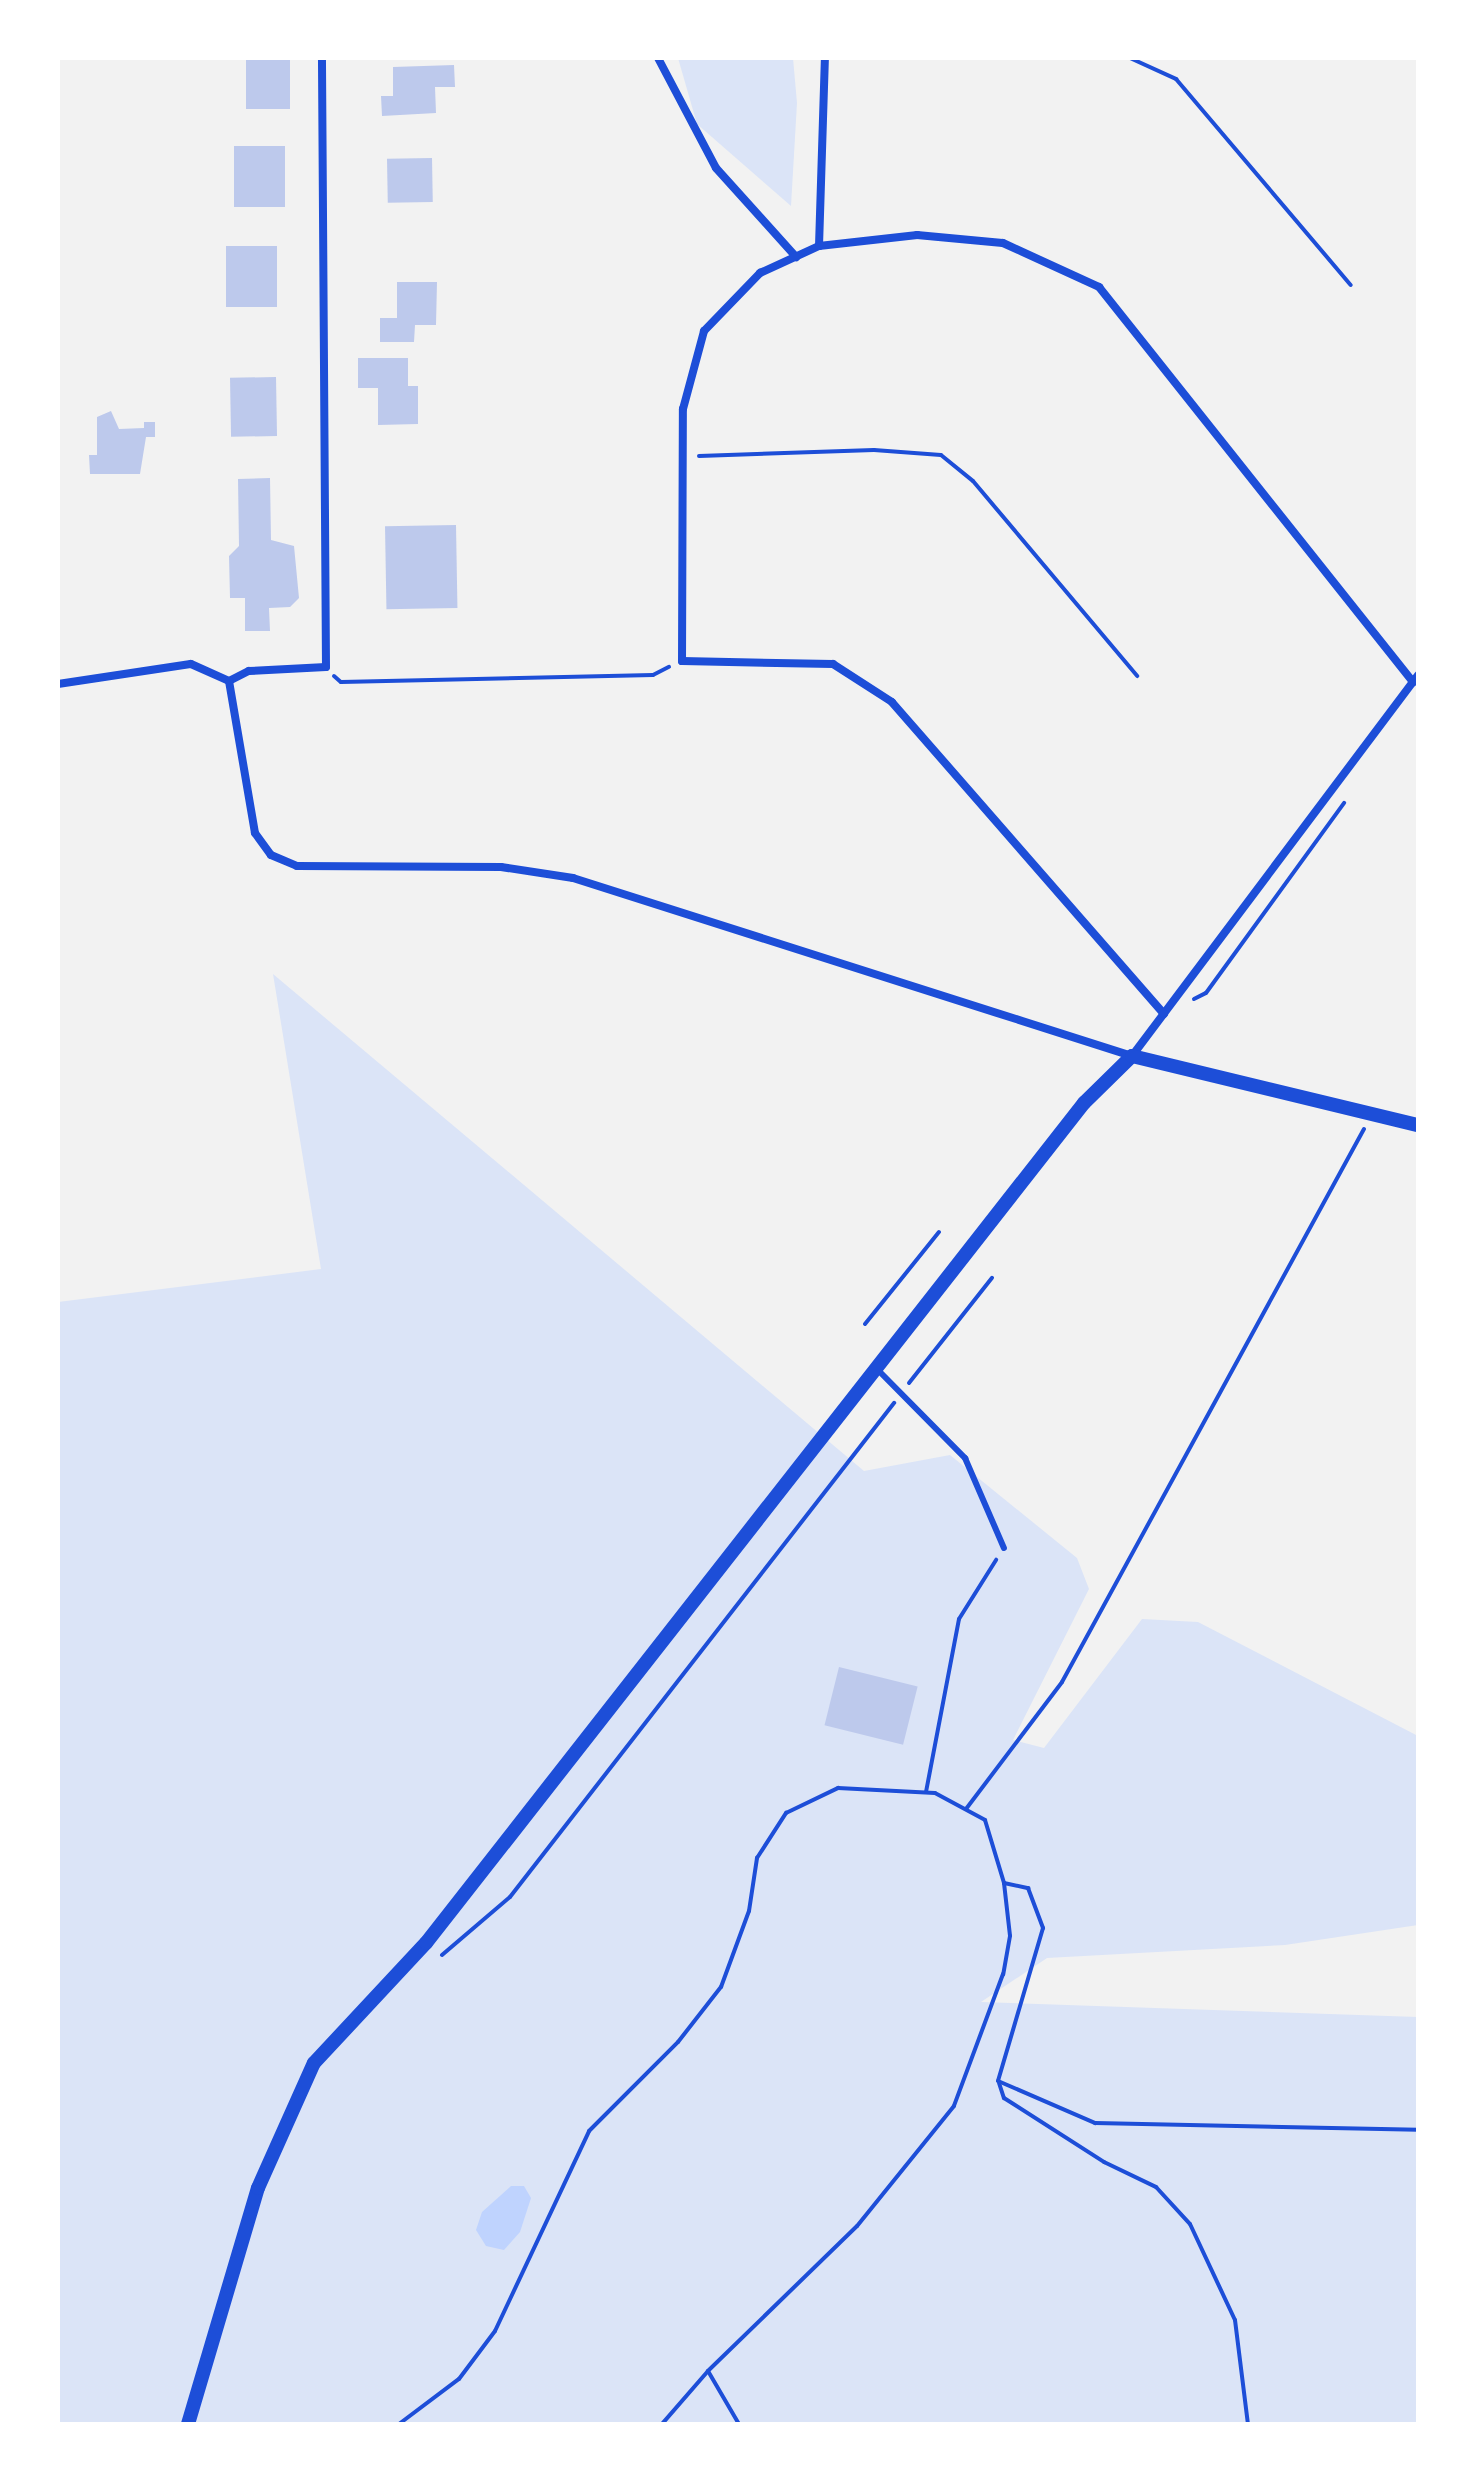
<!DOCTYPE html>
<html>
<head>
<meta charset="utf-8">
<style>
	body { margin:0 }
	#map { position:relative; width:1476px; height:2482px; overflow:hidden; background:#f2f2f2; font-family:Manrope,sans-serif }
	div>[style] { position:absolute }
	.green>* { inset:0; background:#dbe4f7 }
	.water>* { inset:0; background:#bfd3fe }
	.building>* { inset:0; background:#bdc9ec; transform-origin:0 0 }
	.path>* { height:4px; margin:-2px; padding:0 2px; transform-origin:2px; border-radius:2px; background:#1d4ed8 }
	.service>* { height:6px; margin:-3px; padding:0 3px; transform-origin:3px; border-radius:3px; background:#1d4ed8 }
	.minor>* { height:8px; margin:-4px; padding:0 4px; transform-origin:4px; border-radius:4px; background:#1d4ed8 }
	.tertiary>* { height:14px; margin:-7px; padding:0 7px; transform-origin:7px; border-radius:7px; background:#1d4ed8 }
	span { translate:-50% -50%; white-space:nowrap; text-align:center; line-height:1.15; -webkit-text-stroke:8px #fff; paint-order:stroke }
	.frame { position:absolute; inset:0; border:60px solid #fff; pointer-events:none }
</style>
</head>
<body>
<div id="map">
	<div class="green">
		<i style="clip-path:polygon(678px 58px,793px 58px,797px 103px,791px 206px,697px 124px)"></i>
		<i style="clip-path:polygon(273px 974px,864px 1471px,950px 1455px,1077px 1558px,1089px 1589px,1013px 1740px,1044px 1748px,1142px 1619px,1198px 1622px,1418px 1736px,1418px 1925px,1285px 1945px,1047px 1958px,981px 2002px,1418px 2017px,1418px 2424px,58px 2424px,58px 1302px,321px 1269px)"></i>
	</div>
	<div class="water">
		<i style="clip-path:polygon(511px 2186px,524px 2186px,531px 2198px,520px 2232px,504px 2250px,486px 2246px,476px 2230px,482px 2212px)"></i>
	</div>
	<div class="building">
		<i style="left:246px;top:58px;width:44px;height:51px"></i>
		<i style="clip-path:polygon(454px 65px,455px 87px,435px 87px,436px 113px,382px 116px,381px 96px,393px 96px,393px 67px)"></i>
		<i style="left:234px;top:146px;width:51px;height:61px"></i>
		<i style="left:432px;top:158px;width:44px;height:45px;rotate:89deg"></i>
		<i style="left:226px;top:246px;width:51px;height:61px"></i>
		<i style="clip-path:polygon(397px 282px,437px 282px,436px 325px,415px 325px,414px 342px,380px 342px,380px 318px,397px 318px)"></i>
		<i style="clip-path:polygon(358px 358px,408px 358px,408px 386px,418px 386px,418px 424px,378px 425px,378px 388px,358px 388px)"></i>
		<i style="left:276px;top:377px;width:59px;height:46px;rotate:89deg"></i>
		<i style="clip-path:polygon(111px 411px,119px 429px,144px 428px,144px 422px,155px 422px,155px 437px,146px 437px,140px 474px,90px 474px,89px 455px,97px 455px,97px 417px)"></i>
		<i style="clip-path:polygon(270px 478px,271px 540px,294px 546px,299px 598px,290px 607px,269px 608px,270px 631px,245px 631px,245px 598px,230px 598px,229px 556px,239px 546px,238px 479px)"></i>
		<i style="left:456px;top:525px;width:83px;height:71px;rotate:89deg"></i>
		<i style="left:839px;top:1667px;width:81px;height:60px;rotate:14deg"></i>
	</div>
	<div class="path">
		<i style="left:1130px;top:58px;width:51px;rotate:24.5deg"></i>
		<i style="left:1176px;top:79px;width:270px;rotate:49.7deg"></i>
		<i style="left:699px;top:456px;width:175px;rotate:-2deg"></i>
		<i style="left:874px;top:450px;width:67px;rotate:4.3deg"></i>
		<i style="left:941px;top:455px;width:41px;rotate:39.1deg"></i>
		<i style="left:973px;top:481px;width:255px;rotate:49.9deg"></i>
		<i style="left:334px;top:676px;width:9px;rotate:41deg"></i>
		<i style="left:341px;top:682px;width:312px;rotate:-1.3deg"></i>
		<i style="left:653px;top:675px;width:18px;rotate:-27deg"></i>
		<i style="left:1194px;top:999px;width:13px;rotate:-27deg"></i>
		<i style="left:1206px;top:993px;width:235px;rotate:-54deg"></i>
		<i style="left:865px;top:1324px;width:118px;rotate:-51.2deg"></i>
		<i style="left:909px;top:1383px;width:134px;rotate:-51.7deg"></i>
		<i style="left:926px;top:1792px;width:176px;rotate:-79.2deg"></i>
		<i style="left:959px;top:1619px;width:70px;rotate:-57.9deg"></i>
		<i style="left:966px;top:1809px;width:159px;rotate:-52.9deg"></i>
		<i style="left:1062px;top:1682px;width:630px;rotate:-61.36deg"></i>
		<i style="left:1004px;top:1883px;width:25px;rotate:12deg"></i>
		<i style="left:1028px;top:1888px;width:43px;rotate:69.4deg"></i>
		<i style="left:1043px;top:1928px;width:159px;rotate:106.4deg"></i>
		<i style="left:998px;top:2081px;width:106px;rotate:23.4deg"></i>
		<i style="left:1095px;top:2123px;width:323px;rotate:1.2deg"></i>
		<i style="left:442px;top:1955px;width:89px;rotate:-40.5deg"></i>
		<i style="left:510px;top:1897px;width:626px;rotate:-52.14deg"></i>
		<i style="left:999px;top:2083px;width:16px;rotate:72deg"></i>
		<i style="left:1004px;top:2098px;width:119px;rotate:32.6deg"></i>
		<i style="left:1104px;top:2162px;width:58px;rotate:25.7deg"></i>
		<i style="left:1156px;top:2187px;width:50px;rotate:47.4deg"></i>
		<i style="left:1190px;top:2224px;width:106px;rotate:64.9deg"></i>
		<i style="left:1235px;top:2320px;width:105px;rotate:82.9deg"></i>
		<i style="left:708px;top:2371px;width:61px;rotate:59.7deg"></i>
		<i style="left:399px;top:2424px;width:75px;rotate:-36.9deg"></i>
		<i style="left:459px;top:2379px;width:60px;rotate:-53.1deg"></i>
		<i style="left:495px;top:2331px;width:221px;rotate:-64.8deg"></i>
		<i style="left:589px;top:2131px;width:126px;rotate:-45deg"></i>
		<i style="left:678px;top:2042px;width:70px;rotate:-52deg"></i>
		<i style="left:721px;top:1987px;width:81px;rotate:-69.8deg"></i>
		<i style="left:749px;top:1911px;width:54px;rotate:-81.4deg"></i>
		<i style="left:757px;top:1858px;width:54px;rotate:-57.2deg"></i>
		<i style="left:786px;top:1813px;width:58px;rotate:-25.7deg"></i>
		<i style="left:838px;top:1788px;width:97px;rotate:3deg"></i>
		<i style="left:935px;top:1793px;width:57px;rotate:28.4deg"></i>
		<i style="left:985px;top:1820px;width:66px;rotate:73.2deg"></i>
		<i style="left:1004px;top:1883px;width:53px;rotate:83.5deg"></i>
		<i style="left:1010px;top:1936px;width:39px;rotate:100deg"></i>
		<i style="left:1003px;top:1974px;width:141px;rotate:110.4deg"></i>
		<i style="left:954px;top:2106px;width:154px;rotate:128.9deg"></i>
		<i style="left:857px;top:2226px;width:208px;rotate:135.8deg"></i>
		<i style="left:708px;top:2371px;width:70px;rotate:131deg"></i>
	</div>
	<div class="service">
		<i style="left:876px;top:1368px;width:127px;rotate:45.3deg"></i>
		<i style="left:965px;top:1458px;width:98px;rotate:66.6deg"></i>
	</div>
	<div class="minor">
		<i style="left:658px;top:58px;width:124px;rotate:62.2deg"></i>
		<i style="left:716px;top:168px;width:120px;rotate:48deg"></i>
		<i style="left:819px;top:246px;width:188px;rotate:-88.2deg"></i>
		<i style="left:229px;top:681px;width:22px;rotate:-27deg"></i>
		<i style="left:249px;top:671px;width:77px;rotate:-3deg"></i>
		<i style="left:326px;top:667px;width:609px;rotate:-90.38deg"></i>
		<i style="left:58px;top:684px;width:134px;rotate:-8.6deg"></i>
		<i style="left:191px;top:664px;width:42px;rotate:24.1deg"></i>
		<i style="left:229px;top:681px;width:154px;rotate:80.3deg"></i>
		<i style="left:255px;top:833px;width:27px;rotate:54deg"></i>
		<i style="left:271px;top:855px;width:28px;rotate:23deg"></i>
		<i style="left:297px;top:866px;width:204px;rotate:0.3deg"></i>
		<i style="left:501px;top:867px;width:73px;rotate:8.7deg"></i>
		<i style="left:573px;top:878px;width:587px;rotate:17.66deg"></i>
		<i style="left:1132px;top:1056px;width:476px;rotate:-53.1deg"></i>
		<i style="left:1164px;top:1014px;width:414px;rotate:-131.1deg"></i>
		<i style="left:892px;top:702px;width:70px;rotate:-147.2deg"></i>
		<i style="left:833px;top:664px;width:151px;rotate:-178.9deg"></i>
		<i style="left:682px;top:661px;width:252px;rotate:-89.8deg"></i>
		<i style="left:683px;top:409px;width:81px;rotate:-74.9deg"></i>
		<i style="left:704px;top:331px;width:81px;rotate:-46deg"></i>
		<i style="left:760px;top:273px;width:65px;rotate:-24.6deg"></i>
		<i style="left:819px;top:246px;width:99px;rotate:-6.4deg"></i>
		<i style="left:917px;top:235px;width:86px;rotate:5.3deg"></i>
		<i style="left:1003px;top:243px;width:106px;rotate:24.6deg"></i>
		<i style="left:1099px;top:287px;width:505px;rotate:51.52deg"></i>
	</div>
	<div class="tertiary">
		<i style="left:188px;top:2424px;width:246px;rotate:-73.5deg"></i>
		<i style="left:258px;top:2188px;width:137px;rotate:-65.9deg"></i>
		<i style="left:314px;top:2063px;width:164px;rotate:-47deg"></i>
		<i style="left:426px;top:1943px;width:1067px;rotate:-51.93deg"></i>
		<i style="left:1084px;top:1103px;width:67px;rotate:-44.4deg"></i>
		<i style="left:1132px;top:1056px;width:294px;rotate:13.6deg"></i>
	</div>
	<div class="frame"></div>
</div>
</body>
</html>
